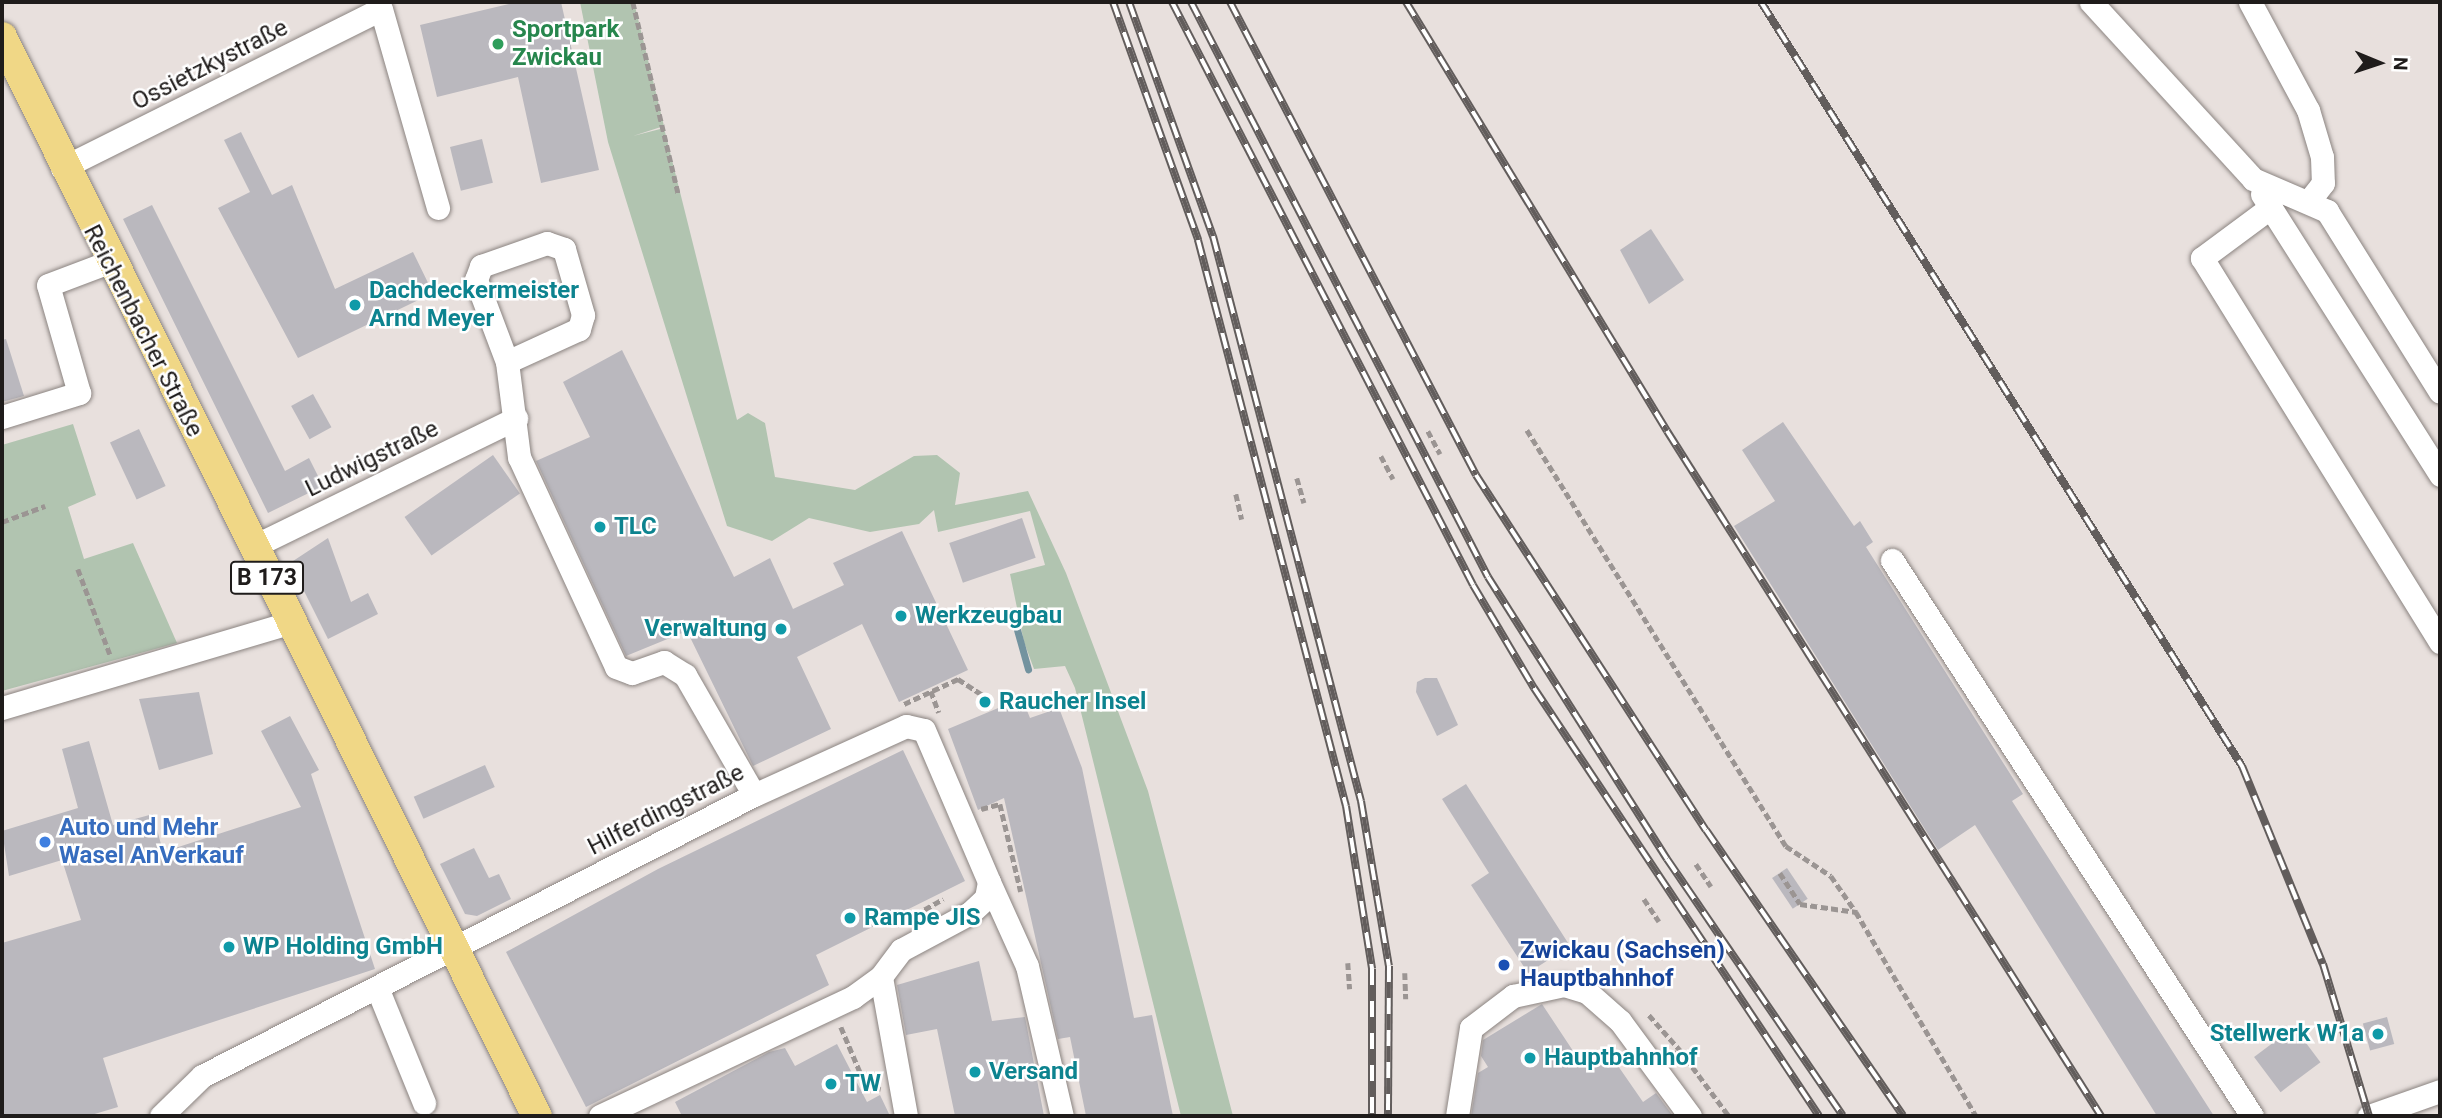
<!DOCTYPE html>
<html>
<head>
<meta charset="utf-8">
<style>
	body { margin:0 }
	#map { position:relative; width:2442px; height:1118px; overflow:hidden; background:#e8e0dd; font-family:Roboto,sans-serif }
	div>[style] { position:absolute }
	.green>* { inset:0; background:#b1c4b0 }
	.stream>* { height:7px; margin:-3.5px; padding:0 3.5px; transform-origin:3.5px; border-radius:3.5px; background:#73939f }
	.building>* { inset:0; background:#bab8be; transform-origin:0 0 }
	.path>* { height:4.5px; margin-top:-2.25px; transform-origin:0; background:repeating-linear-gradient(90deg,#9b9593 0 7px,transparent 0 10.5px) }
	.roads { filter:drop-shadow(0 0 2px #8b8481) drop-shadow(0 0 2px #8b8481) }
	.minor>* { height:23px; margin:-11.5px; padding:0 11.5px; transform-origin:11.5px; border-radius:11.5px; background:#fff }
	.major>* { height:30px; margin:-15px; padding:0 15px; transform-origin:15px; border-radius:15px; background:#f0d786 }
	.rail>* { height:8px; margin-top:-4px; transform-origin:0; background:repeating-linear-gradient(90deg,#fff 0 16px,#625d5c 0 32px); box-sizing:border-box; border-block:2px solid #625d5c }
	.dots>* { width:19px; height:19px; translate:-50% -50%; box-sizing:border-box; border:4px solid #fff; border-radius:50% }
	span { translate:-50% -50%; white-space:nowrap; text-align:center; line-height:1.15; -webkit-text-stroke:5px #fff; paint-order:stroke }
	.shield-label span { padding:2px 5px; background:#fff; border:2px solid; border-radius:5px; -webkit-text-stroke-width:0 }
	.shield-label { font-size:23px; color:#1f1c1b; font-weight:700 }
	.leisure-label { font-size:24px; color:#27864d; font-weight:700 }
	.left { translate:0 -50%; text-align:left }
	.street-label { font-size:24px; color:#1f1c1b }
	.culture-label { font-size:24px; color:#0d838f; font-weight:700 }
	.right { translate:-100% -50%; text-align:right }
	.shop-label { font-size:24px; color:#366cbe; font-weight:700 }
	.transit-label { font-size:24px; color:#164399; font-weight:700 }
	.frame { position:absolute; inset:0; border:4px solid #1f1c1b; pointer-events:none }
	.north { position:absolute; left:2344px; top:28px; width:70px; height:70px; -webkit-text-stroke:5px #fff; paint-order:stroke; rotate:92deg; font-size:19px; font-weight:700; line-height:28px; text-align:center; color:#1f1c1b }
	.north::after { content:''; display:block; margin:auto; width:24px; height:32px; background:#1f1c1b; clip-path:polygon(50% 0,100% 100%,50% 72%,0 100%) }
</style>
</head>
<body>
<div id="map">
	<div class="green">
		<i style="clip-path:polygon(580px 2px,634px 2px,664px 126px,633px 136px,664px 128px,737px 420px,748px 413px,765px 423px,775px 477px,855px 490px,914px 456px,937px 455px,960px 473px,955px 505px,1028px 491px,1066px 573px,1148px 791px,1233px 1116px,1181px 1116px,1075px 688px,1065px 666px,1034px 669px,1024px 642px,1010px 574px,1045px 565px,1030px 511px,938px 532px,934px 510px,919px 524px,870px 532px,809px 518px,772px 541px,727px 526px,608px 142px)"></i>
		<i style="clip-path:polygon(73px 424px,96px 495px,68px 507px,84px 559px,133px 543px,177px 643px,2px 691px,2px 445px)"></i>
	</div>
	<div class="stream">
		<i style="left:1016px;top:626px;width:45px;rotate:74.4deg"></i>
	</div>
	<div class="building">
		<i style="clip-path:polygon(517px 2px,561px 2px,599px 170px,541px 183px,518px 77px,437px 97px,420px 25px)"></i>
		<i style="clip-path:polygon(241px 132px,272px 195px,292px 185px,335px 289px,413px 252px,433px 293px,298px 358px,218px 208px,250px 192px,224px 140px)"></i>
		<i style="left:482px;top:139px;width:45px;height:33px;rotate:76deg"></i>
		<i style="clip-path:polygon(152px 205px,285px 471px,309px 458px,323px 486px,268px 513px,123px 219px)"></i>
		<i style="clip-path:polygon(1651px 229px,1684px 280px,1649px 304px,1620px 250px)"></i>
		<i style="clip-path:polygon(6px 339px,24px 396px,2px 402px,2px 340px)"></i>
		<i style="clip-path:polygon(622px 350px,734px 577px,770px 558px,793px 609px,844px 585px,833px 563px,902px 531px,968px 670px,899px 702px,862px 624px,797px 657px,831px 729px,753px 766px,687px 631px,626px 656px,536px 461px,590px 437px,563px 382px)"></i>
		<i style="left:313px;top:394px;width:38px;height:25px;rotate:61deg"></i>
		<i style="clip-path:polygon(1783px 422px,1854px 526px,1860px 521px,1873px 542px,1866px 547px,2023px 794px,2012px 801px,2214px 1116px,2157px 1116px,1975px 825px,1938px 850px,1734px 526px,1775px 501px,1742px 450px)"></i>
		<i style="left:139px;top:429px;width:63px;height:32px;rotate:65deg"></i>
		<i style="left:493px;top:455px;width:47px;height:108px;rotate:55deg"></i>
		<i style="left:1022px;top:518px;width:42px;height:77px;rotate:71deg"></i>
		<i style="clip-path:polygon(328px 538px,351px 602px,368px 593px,378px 614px,328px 639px,290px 563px)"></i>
		<i style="clip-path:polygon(1425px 678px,1437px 678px,1458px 725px,1437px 736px,1416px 692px,1417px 682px)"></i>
		<i style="clip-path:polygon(199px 692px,213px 754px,159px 770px,139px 699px)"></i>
		<i style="clip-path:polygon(1022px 698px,1030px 718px,1059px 708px,1082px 768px,1134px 1018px,1152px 1015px,1173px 1116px,1086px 1116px,1070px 1037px,1058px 1039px,1004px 798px,978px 810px,948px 729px)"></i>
		<i style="clip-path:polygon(290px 716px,319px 770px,311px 774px,375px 969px,103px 1058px,118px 1107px,88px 1116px,2px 1116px,2px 943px,81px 920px,62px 860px,9px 876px,2px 831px,78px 808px,62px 749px,89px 741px,113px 825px,153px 814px,163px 852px,301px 807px,261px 731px)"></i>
		<i style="clip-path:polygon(903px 750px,965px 881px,816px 955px,829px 985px,586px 1107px,506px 952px,658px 869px)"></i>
		<i style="left:485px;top:765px;width:24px;height:78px;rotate:66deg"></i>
		<i style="clip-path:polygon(1466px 784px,1570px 946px,1528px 973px,1471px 885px,1489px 873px,1442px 799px)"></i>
		<i style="clip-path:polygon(474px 848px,489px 878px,499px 874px,511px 899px,477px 916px,465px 914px,440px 864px)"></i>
		<i style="left:1787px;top:868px;width:37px;height:18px;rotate:56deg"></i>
		<i style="clip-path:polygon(979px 961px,992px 1021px,1025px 1017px,1044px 1116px,955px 1116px,937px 1029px,906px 1035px,897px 985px)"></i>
		<i style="clip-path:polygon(1542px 1004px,1583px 1066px,1607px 1050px,1643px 1102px,1656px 1093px,1673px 1116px,1471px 1116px,1478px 1073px,1488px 1067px,1481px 1056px,1483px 1040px)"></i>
		<i style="left:2387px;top:1017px;width:28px;height:25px;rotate:75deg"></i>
		<i style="left:2294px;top:1027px;width:44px;height:50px;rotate:53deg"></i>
		<i style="clip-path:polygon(837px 1044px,867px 1102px,880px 1095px,890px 1116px,682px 1116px,675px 1102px,769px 1052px,785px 1048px,795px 1066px)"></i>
	</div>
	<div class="path">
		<i style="left:633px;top:2px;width:199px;rotate:76.7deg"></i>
		<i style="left:1527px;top:430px;width:490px;rotate:58.1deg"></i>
		<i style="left:1786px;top:846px;width:54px;rotate:33.7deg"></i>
		<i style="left:1831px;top:876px;width:44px;rotate:55.2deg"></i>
		<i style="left:1428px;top:431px;width:26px;rotate:62deg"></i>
		<i style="left:1381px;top:456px;width:26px;rotate:62deg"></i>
		<i style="left:1297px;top:478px;width:26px;rotate:74deg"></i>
		<i style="left:1236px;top:494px;width:26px;rotate:77deg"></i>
		<i style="left:2px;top:522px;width:46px;rotate:-20.4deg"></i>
		<i style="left:78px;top:569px;width:91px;rotate:69.4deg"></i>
		<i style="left:931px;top:691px;width:23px;rotate:70deg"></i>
		<i style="left:904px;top:704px;width:60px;rotate:-24.8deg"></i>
		<i style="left:958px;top:679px;width:31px;rotate:33deg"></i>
		<i style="left:981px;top:809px;width:20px;rotate:-15deg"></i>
		<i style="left:1000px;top:804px;width:90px;rotate:76.6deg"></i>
		<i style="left:1696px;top:864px;width:27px;rotate:56deg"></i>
		<i style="left:1780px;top:873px;width:37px;rotate:57deg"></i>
		<i style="left:1800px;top:904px;width:57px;rotate:8.1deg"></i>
		<i style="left:1856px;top:912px;width:237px;rotate:59.5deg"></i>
		<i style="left:1644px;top:899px;width:27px;rotate:56deg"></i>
		<i style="left:897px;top:925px;width:53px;rotate:-29.5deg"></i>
		<i style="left:1348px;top:963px;width:26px;rotate:86deg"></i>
		<i style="left:1405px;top:973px;width:26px;rotate:88deg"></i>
		<i style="left:1649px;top:1015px;width:47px;rotate:48.5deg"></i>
		<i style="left:841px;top:1027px;width:64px;rotate:67deg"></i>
		<i style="left:866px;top:1086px;width:15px;rotate:11deg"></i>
		<i style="left:1671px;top:1056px;width:11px;rotate:-34deg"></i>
		<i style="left:1680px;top:1050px;width:82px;rotate:53.4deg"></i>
	</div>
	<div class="roads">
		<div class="minor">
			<i style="left:2091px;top:2px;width:240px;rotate:47.5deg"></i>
			<i style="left:2253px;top:179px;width:81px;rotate:23.4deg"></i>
			<i style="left:2327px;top:211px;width:213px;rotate:58deg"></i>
			<i style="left:2250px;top:2px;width:123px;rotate:61.8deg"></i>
			<i style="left:2308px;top:110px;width:49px;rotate:73.4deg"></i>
			<i style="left:2322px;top:157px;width:26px;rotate:88deg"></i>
			<i style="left:2323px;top:183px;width:24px;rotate:128deg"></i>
			<i style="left:62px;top:168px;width:356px;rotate:-26.5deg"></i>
			<i style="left:381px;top:9px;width:207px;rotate:74deg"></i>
			<i style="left:2262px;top:194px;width:333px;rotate:57.6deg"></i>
			<i style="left:2271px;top:207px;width:86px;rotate:143.5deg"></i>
			<i style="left:2202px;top:258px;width:452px;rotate:58.2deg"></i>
			<i style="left:507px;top:362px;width:88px;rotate:-110.7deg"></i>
			<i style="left:476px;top:280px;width:15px;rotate:-70deg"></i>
			<i style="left:481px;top:266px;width:70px;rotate:-19.2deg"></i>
			<i style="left:547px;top:243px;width:18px;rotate:19deg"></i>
			<i style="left:564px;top:249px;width:69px;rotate:73.9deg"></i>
			<i style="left:583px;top:315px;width:15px;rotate:106deg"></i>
			<i style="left:579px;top:329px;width:79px;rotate:155.4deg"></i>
			<i style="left:507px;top:362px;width:96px;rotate:82.8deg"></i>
			<i style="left:519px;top:457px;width:231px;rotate:65.2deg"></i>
			<i style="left:616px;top:667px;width:17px;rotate:21deg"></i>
			<i style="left:632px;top:673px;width:34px;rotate:-19deg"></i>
			<i style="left:664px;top:662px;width:25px;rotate:32deg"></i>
			<i style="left:685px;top:675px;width:138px;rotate:60.1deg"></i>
			<i style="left:2px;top:417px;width:81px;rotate:-17.3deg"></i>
			<i style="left:79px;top:393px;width:112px;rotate:-106deg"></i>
			<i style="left:48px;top:285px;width:65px;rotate:-20.7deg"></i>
			<i style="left:252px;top:547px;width:294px;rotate:-26deg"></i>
			<i style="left:1892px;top:560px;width:662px;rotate:57.08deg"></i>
			<i style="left:2px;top:708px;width:299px;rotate:-16.5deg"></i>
			<i style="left:989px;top:882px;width:92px;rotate:65.7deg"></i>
			<i style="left:1027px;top:966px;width:154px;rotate:76.9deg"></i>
			<i style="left:378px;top:990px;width:122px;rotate:67.8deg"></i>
			<i style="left:161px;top:1116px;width:57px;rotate:-44.3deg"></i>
			<i style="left:202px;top:1076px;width:619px;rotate:-26.98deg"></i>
			<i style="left:754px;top:795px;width:167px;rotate:-24.4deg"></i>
			<i style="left:906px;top:726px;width:18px;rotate:13deg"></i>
			<i style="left:924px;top:730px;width:165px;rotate:66.8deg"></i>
			<i style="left:989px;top:882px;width:16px;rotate:101deg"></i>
			<i style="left:986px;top:898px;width:22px;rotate:137deg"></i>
			<i style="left:970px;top:913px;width:78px;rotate:151.8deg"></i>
			<i style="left:901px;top:950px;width:34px;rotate:127deg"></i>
			<i style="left:881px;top:977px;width:141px;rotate:79.8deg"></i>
			<i style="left:600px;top:1116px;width:280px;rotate:-25.2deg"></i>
			<i style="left:853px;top:997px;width:34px;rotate:-36deg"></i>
			<i style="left:1457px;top:1116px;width:89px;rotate:-81deg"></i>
			<i style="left:1471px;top:1028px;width:53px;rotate:-37.3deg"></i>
			<i style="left:1513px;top:996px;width:52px;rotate:-12.2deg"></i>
			<i style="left:1564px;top:985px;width:24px;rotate:17deg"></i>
			<i style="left:1587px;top:992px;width:44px;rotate:41.3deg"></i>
			<i style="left:1620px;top:1021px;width:118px;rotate:53.6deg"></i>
			<i style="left:2369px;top:1116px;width:75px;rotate:-19.4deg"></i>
		</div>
		<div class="major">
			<i style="left:2px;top:37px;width:1204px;rotate:63.63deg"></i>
		</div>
	</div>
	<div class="rail">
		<i style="left:1113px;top:2px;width:253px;rotate:70.3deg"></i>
		<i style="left:1198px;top:240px;width:585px;rotate:75.35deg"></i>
		<i style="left:1346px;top:806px;width:165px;rotate:80.9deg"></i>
		<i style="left:1372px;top:969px;width:147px;rotate:90deg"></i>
		<i style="left:1129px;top:2px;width:249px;rotate:70.3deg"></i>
		<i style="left:1213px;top:236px;width:584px;rotate:75.32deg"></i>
		<i style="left:1361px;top:801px;width:167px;rotate:80.4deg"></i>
		<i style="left:1389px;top:966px;width:150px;rotate:90.4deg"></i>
		<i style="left:1172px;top:2px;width:656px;rotate:62.69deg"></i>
		<i style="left:1473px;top:585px;width:120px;rotate:59.4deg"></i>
		<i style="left:1534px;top:688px;width:514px;rotate:56.34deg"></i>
		<i style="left:1191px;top:2px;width:647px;rotate:62.68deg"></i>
		<i style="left:1488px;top:577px;width:334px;rotate:57.6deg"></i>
		<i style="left:1667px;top:859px;width:311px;rotate:55.6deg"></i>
		<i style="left:1230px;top:2px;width:533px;rotate:62.52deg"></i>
		<i style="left:1476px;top:475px;width:423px;rotate:57.1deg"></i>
		<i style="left:1706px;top:830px;width:347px;rotate:55.4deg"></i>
		<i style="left:1406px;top:2px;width:502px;rotate:58.68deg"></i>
		<i style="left:1667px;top:431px;width:811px;rotate:57.64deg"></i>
		<i style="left:1761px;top:2px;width:903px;rotate:57.81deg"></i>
		<i style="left:2242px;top:766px;width:214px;rotate:67.8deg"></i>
		<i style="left:2323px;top:964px;width:159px;rotate:73.2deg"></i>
	</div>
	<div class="dots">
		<i style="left:498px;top:44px;background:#2e9e5b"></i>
		<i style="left:355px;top:305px;background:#0f9aa8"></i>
		<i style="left:600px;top:527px;background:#0f9aa8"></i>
		<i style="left:901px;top:616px;background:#0f9aa8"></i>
		<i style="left:781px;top:629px;background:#0f9aa8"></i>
		<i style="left:985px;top:702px;background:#0f9aa8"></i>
		<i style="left:45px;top:842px;background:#3f7fe0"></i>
		<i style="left:850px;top:918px;background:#0f9aa8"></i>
		<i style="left:229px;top:947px;background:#0f9aa8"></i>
		<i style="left:1504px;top:965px;background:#1a4fb4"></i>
		<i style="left:2378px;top:1034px;background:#0f9aa8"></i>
		<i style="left:1530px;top:1058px;background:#0f9aa8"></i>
		<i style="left:975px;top:1072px;background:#0f9aa8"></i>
		<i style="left:831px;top:1084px;background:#0f9aa8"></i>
	</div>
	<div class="shield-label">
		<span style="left:267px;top:578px">B 173</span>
	</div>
	<div class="leisure-label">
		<span class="left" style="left:512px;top:44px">Sportpark<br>Zwickau</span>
	</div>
	<div class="street-label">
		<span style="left:210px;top:65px;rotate:-27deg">Ossietzkystraße</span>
		<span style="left:143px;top:331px;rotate:63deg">Reichenbacher Straße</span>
		<span style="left:372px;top:459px;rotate:-26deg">Ludwigstraße</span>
		<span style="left:666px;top:810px;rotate:-27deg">Hilferdingstraße</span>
	</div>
	<div class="culture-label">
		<span class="left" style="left:369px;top:305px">Dachdeckermeister<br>Arnd Meyer</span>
		<span class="left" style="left:614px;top:527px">TLC</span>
		<span class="left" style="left:915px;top:616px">Werkzeugbau</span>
		<span class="right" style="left:767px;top:629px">Verwaltung</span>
		<span class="left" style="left:999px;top:702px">Raucher Insel</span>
		<span class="left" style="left:864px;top:918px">Rampe JIS</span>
		<span class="left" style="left:243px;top:947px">WP Holding GmbH</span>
		<span class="right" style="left:2364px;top:1034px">Stellwerk W1a</span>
		<span class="left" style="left:1544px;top:1058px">Hauptbahnhof</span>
		<span class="left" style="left:989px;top:1072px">Versand</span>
		<span class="left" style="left:845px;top:1084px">TW</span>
	</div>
	<div class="shop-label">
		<span class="left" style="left:59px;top:842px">Auto und Mehr<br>Wasel AnVerkauf</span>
	</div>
	<div class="transit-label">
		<span class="left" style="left:1520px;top:965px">Zwickau (Sachsen)<br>Hauptbahnhof</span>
	</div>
	<div class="frame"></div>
	<div class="north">N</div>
</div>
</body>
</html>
